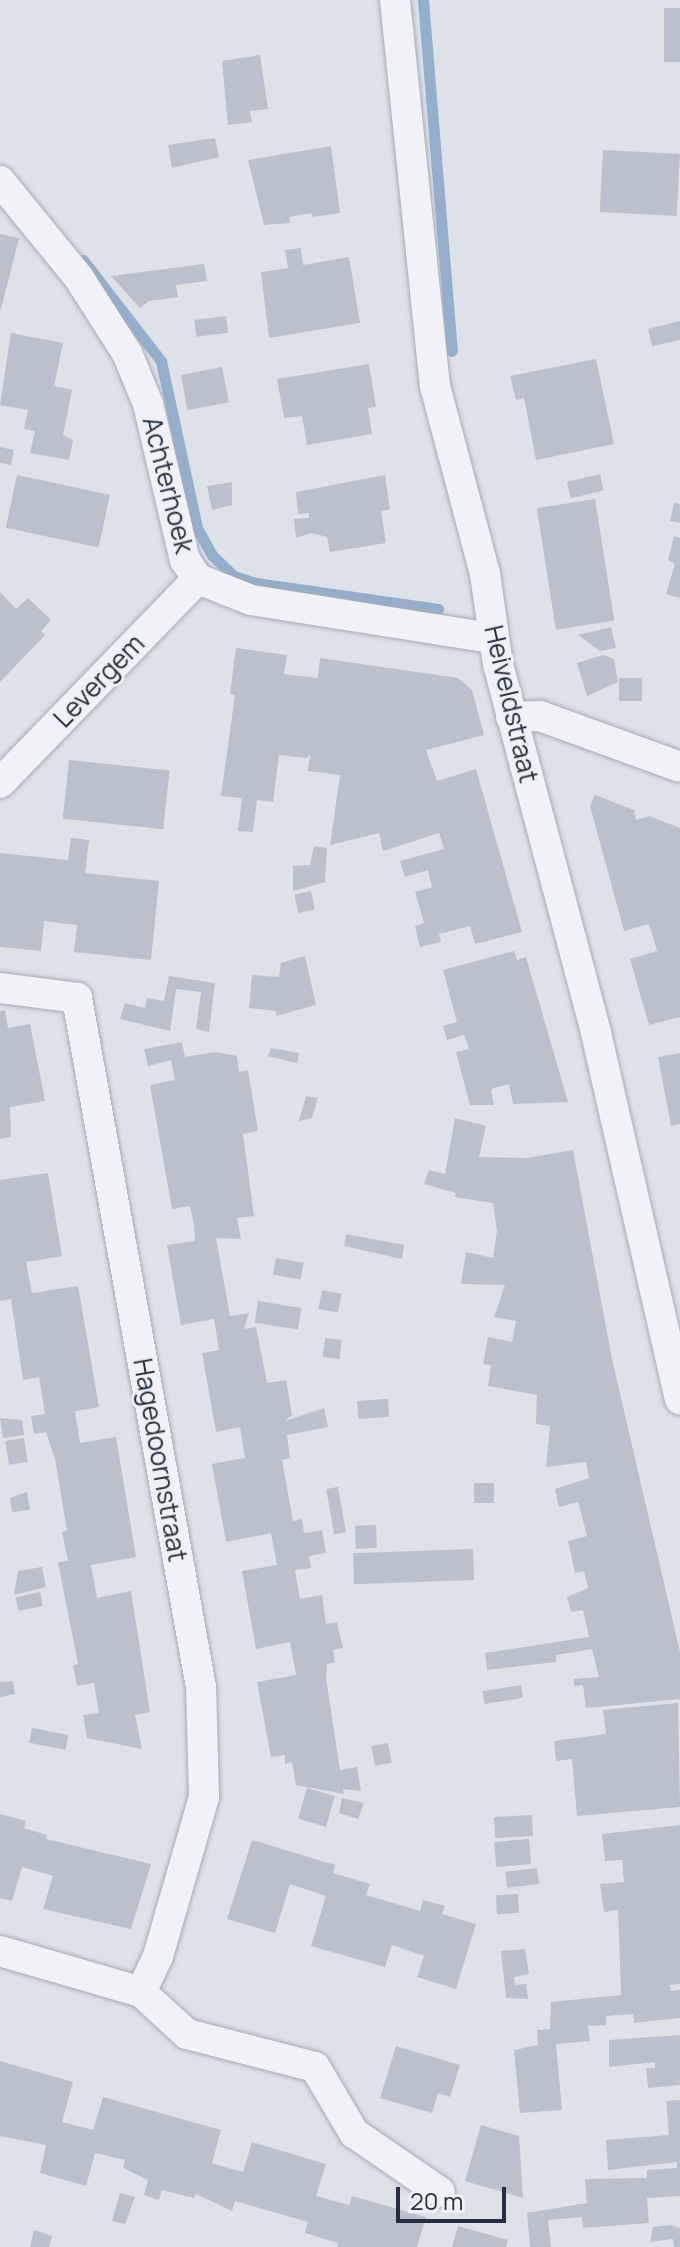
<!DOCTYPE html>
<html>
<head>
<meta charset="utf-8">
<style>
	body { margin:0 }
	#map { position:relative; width:680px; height:2247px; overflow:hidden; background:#dde2e9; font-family:Manrope,sans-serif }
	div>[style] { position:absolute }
	.stream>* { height:11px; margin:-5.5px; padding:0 5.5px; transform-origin:5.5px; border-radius:5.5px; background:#95aecc }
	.building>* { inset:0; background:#bac0cc; transform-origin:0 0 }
	.roads { filter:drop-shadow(0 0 2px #a6acb7) drop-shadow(0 0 2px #a6acb7) }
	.street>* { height:30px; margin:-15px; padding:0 15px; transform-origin:15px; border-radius:15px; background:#f1f2f7 }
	span { translate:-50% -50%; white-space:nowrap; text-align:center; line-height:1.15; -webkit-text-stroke:6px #edf1f6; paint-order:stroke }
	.street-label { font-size:26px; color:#252f41 }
	.scale { position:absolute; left:396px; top:2187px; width:110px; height:36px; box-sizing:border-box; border:4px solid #252f41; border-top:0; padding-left:10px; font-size:24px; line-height:28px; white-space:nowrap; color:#252f41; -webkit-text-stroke:6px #edf1f6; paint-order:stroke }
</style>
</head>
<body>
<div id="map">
	<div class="stream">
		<i style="left:423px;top:0;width:352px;rotate:85.3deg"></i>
		<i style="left:83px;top:260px;width:128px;rotate:52.3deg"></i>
		<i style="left:161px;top:361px;width:171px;rotate:77.8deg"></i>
		<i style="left:197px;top:528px;width:31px;rotate:61deg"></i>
		<i style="left:212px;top:555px;width:30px;rotate:44deg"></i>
		<i style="left:234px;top:576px;width:23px;rotate:18deg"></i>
		<i style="left:256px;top:583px;width:184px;rotate:8.1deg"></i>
	</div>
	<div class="building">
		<i style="left:664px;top:8px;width:16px;height:54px"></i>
		<i style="clip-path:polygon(260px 55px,268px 109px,250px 111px,252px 122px,228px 125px,222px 61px)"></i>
		<i style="clip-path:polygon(215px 138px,219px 157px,172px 168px,168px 145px)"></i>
		<i style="clip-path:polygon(331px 146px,340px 213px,313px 217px,311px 213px,289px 217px,290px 223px,264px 225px,248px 160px)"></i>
		<i style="left:603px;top:150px;width:77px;height:62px;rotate:3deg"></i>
		<i style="clip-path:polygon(0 234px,19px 238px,1px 309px,0 309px)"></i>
		<i style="clip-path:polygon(301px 248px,303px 265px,349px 257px,360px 323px,269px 338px,261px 272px,288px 268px,285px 250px)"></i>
		<i style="clip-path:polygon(204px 264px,207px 281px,176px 285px,178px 297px,149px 301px,140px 308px,111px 276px)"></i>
		<i style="left:226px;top:316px;width:17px;height:32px;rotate:83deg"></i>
		<i style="clip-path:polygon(680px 321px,680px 340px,652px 346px,648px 329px)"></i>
		<i style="clip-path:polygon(11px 333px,63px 343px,54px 386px,72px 390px,63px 435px,73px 440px,69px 460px,30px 453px,35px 431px,24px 429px,28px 410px,0 405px)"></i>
		<i style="clip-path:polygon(596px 359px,614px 444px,536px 460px,524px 398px,516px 400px,510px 376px)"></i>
		<i style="clip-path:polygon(369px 364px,376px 407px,368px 408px,372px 434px,307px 445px,302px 416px,284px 418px,277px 379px)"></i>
		<i style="left:222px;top:367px;width:36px;height:42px;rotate:79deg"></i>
		<i style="clip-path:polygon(0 447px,14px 450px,11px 465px,0 463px)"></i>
		<i style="left:600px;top:474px;width:17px;height:34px;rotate:77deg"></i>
		<i style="left:17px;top:475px;width:95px;height:54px;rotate:12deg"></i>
		<i style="clip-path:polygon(385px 475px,390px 509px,381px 511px,386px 543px,330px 552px,327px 537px,311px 533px,296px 538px,294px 519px,309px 518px,309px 513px,298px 514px,296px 492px)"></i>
		<i style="clip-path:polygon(232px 482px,232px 505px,212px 510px,207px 486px)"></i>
		<i style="left:595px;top:499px;width:123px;height:59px;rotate:81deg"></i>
		<i style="clip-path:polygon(674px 503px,680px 504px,680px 523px,670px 521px)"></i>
		<i style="clip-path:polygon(674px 536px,680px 538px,680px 598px,666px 594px,675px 564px,668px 560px)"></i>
		<i style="clip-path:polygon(0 592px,16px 609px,28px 598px,51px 620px,41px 631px,45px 635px,0 682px)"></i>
		<i style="clip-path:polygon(611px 627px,616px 648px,600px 651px,578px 635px)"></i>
		<i style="clip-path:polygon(236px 648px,287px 655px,284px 674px,318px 678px,320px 658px,458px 678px,472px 690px,484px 735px,426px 750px,437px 781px,476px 769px,522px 932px,475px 944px,470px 926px,439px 934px,441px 942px,420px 947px,415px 926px,424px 923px,415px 892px,432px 887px,428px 870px,405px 877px,400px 861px,444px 849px,439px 833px,383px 851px,379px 833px,330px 845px,340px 775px,308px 771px,310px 754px,307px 758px,279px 755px,273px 802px,257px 800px,253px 832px,238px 831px,242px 798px,221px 796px,235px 695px,230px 694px)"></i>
		<i style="clip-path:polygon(603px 655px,614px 659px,618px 682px,587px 696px,577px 663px)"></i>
		<i style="left:619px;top:678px;width:23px;height:23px"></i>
		<i style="left:69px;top:760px;width:101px;height:59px;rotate:6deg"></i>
		<i style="clip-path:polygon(595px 795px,634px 810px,636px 820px,649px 816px,680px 828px,680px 1017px,649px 1025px,630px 959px,657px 951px,649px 924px,624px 931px,590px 806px)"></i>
		<i style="clip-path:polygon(71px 838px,89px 840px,85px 873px,159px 881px,151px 960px,74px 952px,77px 925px,44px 921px,41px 951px,0 947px,0 853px,68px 860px)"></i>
		<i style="clip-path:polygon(314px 846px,327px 848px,325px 882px,293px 891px,293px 866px,310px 865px)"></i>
		<i style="left:311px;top:891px;width:19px;height:17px;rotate:78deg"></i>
		<i style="clip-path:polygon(514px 951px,517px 960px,526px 957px,568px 1102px,513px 1104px,509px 1084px,491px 1089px,494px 1105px,470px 1105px,456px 1052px,469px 1049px,464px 1035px,447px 1040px,443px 1026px,457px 1022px,443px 970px)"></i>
		<i style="clip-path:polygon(305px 956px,316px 1005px,276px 1016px,276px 1011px,249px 1008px,252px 975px,279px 977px,281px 963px)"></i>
		<i style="clip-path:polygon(169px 976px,215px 983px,209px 1032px,196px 1029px,201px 992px,176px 989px,170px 1031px,120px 1019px,125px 1003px,145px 1008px,147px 998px,164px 1001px)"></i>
		<i style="clip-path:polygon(5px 1010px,8px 1028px,30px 1024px,45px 1101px,10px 1107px,11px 1137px,0 1139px,0 1011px)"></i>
		<i style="clip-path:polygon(182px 1042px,185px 1057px,215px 1052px,237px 1056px,239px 1072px,248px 1070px,258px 1131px,243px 1134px,254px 1216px,237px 1218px,241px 1239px,216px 1238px,230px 1316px,249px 1313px,244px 1329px,256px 1327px,267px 1383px,286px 1380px,292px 1415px,285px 1421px,324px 1408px,328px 1427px,287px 1435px,290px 1458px,282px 1460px,293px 1521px,302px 1519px,304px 1533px,322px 1530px,326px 1553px,309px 1556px,311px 1568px,295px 1570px,300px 1599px,322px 1595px,326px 1624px,337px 1622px,343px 1648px,333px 1650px,335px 1662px,327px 1664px,326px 1678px,340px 1770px,357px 1767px,361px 1791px,343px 1789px,344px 1794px,296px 1785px,292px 1762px,285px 1764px,285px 1755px,271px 1757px,257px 1682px,296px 1675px,290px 1642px,256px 1649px,242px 1571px,277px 1565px,271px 1533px,226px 1542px,212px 1464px,245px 1458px,240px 1427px,216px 1432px,202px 1353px,219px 1350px,214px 1319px,181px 1325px,167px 1245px,195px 1241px,194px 1225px,190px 1206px,172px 1209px,150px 1085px,175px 1080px,171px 1060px,148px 1066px,144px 1049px)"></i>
		<i style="clip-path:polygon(271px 1048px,299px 1053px,297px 1063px,268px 1056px)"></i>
		<i style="clip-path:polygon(680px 1053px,680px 1124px,671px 1126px,658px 1057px)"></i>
		<i style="clip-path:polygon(306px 1096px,318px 1098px,312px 1118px,299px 1121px)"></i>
		<i style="clip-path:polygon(455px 1118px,486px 1126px,479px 1157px,527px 1158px,573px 1150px,612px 1359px,680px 1652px,680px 1699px,586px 1708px,583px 1685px,574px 1686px,574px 1679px,599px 1677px,592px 1649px,556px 1655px,556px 1662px,487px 1670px,485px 1653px,589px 1637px,583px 1610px,571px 1612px,567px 1597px,588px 1588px,584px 1571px,575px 1573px,568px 1541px,587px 1536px,578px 1502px,559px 1507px,555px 1489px,589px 1478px,586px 1462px,546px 1467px,550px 1426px,536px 1424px,537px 1395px,488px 1386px,491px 1365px,483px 1364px,488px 1337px,512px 1342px,516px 1321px,494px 1317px,505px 1285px,461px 1284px,466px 1252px,493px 1258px,497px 1230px,493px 1203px,455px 1197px,456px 1193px,424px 1184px,429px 1170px,445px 1174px)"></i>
		<i style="clip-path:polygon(48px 1173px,62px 1256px,26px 1262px,32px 1293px,78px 1286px,99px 1407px,75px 1411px,80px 1443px,116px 1437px,136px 1557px,91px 1565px,97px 1598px,131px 1591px,150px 1712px,135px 1715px,142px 1749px,87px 1738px,83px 1715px,99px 1713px,94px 1683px,77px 1686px,73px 1665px,78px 1664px,58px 1562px,68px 1561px,62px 1532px,67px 1530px,55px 1459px,46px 1432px,34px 1434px,31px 1416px,45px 1414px,39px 1377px,23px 1380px,11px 1299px,0 1301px,0 1180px)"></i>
		<i style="clip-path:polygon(346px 1234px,404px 1245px,402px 1259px,344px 1246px)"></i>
		<i style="left:276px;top:1258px;width:28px;height:17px;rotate:10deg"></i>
		<i style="left:322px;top:1290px;width:20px;height:19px;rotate:11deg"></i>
		<i style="left:258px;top:1301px;width:44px;height:22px;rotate:9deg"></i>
		<i style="left:325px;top:1338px;width:17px;height:19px;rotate:7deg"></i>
		<i style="left:357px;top:1401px;width:31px;height:18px;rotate:-4deg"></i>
		<i style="clip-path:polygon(0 1418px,22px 1420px,24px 1435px,3px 1438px)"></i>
		<i style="left:24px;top:1438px;width:24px;height:19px;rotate:81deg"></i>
		<i style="left:474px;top:1483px;width:20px;height:20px"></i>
		<i style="left:338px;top:1487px;width:46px;height:12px;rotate:80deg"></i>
		<i style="clip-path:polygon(27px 1492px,30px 1510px,12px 1512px,10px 1498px)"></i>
		<i style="left:376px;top:1525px;width:23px;height:21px;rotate:88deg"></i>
		<i style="left:473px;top:1549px;width:31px;height:120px;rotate:88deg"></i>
		<i style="clip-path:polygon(42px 1567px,46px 1587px,14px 1595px,18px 1571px)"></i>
		<i style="left:40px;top:1592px;width:14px;height:25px;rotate:78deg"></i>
		<i style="clip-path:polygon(13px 1681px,15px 1694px,0 1697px,0 1682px)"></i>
		<i style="left:521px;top:1685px;width:13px;height:39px;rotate:81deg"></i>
		<i style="clip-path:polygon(678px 1703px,680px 1807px,577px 1816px,572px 1759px,556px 1761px,554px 1741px,606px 1734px,603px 1710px)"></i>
		<i style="left:32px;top:1728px;width:37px;height:15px;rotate:11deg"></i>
		<i style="left:388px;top:1743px;width:20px;height:17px;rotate:79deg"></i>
		<i style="left:307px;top:1788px;width:29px;height:32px;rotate:16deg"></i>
		<i style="clip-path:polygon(342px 1798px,364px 1803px,358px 1819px,339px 1813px)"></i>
		<i style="clip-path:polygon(0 1814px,26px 1821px,24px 1828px,47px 1835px,46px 1839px,151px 1864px,131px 1929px,43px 1909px,53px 1876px,22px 1867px,12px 1901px,0 1898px)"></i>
		<i style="left:532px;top:1815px;width:21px;height:38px;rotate:87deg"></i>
		<i style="clip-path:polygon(680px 1825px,680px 1984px,670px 1985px,671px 1991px,680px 1990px,680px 2018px,634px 2023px,633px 2014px,606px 2016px,606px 2025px,588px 2026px,590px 2041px,556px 2044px,562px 2110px,520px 2113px,514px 2050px,538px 2045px,537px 2030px,550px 2029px,551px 2002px,621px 1995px,618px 1910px,604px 1912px,600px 1884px,624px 1882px,622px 1860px,605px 1861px,602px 1834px)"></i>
		<i style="left:529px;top:1839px;width:25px;height:35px;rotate:85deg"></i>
		<i style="clip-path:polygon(252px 1840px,335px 1865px,333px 1873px,370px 1884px,366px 1895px,420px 1911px,423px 1900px,445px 1906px,442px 1914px,476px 1924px,456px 1989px,417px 1977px,424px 1956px,392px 1945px,385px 1967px,311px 1946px,326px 1896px,290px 1884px,275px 1933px,227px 1919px)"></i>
		<i style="left:537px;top:1868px;width:16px;height:32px;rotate:83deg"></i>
		<i style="left:518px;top:1894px;width:19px;height:22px;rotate:87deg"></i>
		<i style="clip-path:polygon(525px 1949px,529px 1974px,514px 1977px,515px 1985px,526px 1984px,528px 1999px,506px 1998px,501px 1951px)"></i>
		<i style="clip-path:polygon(680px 2035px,680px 2085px,648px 2088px,646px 2068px,655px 2068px,655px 2062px,609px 2067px,609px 2040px)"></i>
		<i style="clip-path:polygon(396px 2046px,460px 2065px,450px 2097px,438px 2093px,432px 2113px,380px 2098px)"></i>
		<i style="clip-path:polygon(0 2061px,73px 2082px,62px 2122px,93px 2130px,103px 2097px,221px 2130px,212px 2163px,228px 2168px,243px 2172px,252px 2142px,326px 2164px,316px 2196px,349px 2205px,352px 2196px,426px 2217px,417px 2247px,337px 2247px,338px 2243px,305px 2233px,308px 2222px,235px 2201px,232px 2211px,196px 2194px,194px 2198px,162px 2190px,159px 2200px,144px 2195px,148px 2180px,123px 2168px,125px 2160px,95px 2153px,86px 2186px,40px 2173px,46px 2145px,0 2136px)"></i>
		<i style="clip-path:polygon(680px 2100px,680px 2196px,647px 2198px,649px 2223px,583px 2228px,582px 2217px,548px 2220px,551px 2247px,530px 2247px,527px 2213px,587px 2203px,585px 2179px,647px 2178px,647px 2170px,677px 2168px,677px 2162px,608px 2170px,606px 2140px,669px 2135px,666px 2101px)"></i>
		<i style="clip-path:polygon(481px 2125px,519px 2136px,523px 2198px,465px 2181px)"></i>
		<i style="clip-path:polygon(120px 2193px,135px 2197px,125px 2224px,112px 2221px)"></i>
		<i style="clip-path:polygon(671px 2225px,680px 2228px,680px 2247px,674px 2247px,673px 2239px,650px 2242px,653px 2227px)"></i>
		<i style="clip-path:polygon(458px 2226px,508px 2240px,506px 2247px,452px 2247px)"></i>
		<i style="clip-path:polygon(34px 2230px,52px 2236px,49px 2247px,30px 2247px)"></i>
	</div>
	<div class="roads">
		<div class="street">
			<i style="left:395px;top:0;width:388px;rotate:84.1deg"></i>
			<i style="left:435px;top:386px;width:195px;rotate:75.1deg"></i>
			<i style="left:485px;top:574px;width:91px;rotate:81.8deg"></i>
			<i style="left:498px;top:664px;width:382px;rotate:75.1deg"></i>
			<i style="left:596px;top:1033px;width:376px;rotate:77.1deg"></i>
			<i style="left:0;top:181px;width:125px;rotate:50.8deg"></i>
			<i style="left:79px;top:278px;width:89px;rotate:57.4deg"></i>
			<i style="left:127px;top:353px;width:55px;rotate:67.6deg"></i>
			<i style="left:148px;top:404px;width:160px;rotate:76.7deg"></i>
			<i style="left:185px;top:560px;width:23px;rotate:56deg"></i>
			<i style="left:198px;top:579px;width:57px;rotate:21.6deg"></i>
			<i style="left:251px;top:600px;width:244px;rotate:9deg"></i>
			<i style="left:511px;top:717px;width:29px;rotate:-2deg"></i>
			<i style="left:540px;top:716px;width:149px;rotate:20deg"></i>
			<i style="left:0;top:783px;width:284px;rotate:-45.9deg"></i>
			<i style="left:0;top:988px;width:78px;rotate:7.4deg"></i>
			<i style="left:77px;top:998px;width:700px;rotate:79.8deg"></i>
			<i style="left:201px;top:1687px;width:110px;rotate:88.4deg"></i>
			<i style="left:204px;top:1797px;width:166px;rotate:106.1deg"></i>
			<i style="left:158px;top:1956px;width:40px;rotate:115deg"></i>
			<i style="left:0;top:1951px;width:147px;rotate:16.2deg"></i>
			<i style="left:141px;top:1992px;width:62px;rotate:42.4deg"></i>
			<i style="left:187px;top:2034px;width:132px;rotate:14.5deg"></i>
			<i style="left:315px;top:2067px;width:77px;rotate:59.4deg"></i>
			<i style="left:354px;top:2133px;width:104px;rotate:34.5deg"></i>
		</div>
	</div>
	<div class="street-label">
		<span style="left:168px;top:485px;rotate:76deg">Achterhoek</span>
		<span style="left:99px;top:681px;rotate:-46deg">Levergem</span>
		<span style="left:511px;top:704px;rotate:77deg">Heiveldstraat</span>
		<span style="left:160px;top:1460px;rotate:80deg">Hagedoornstraat</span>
	</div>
	<div class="scale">20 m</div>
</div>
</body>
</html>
